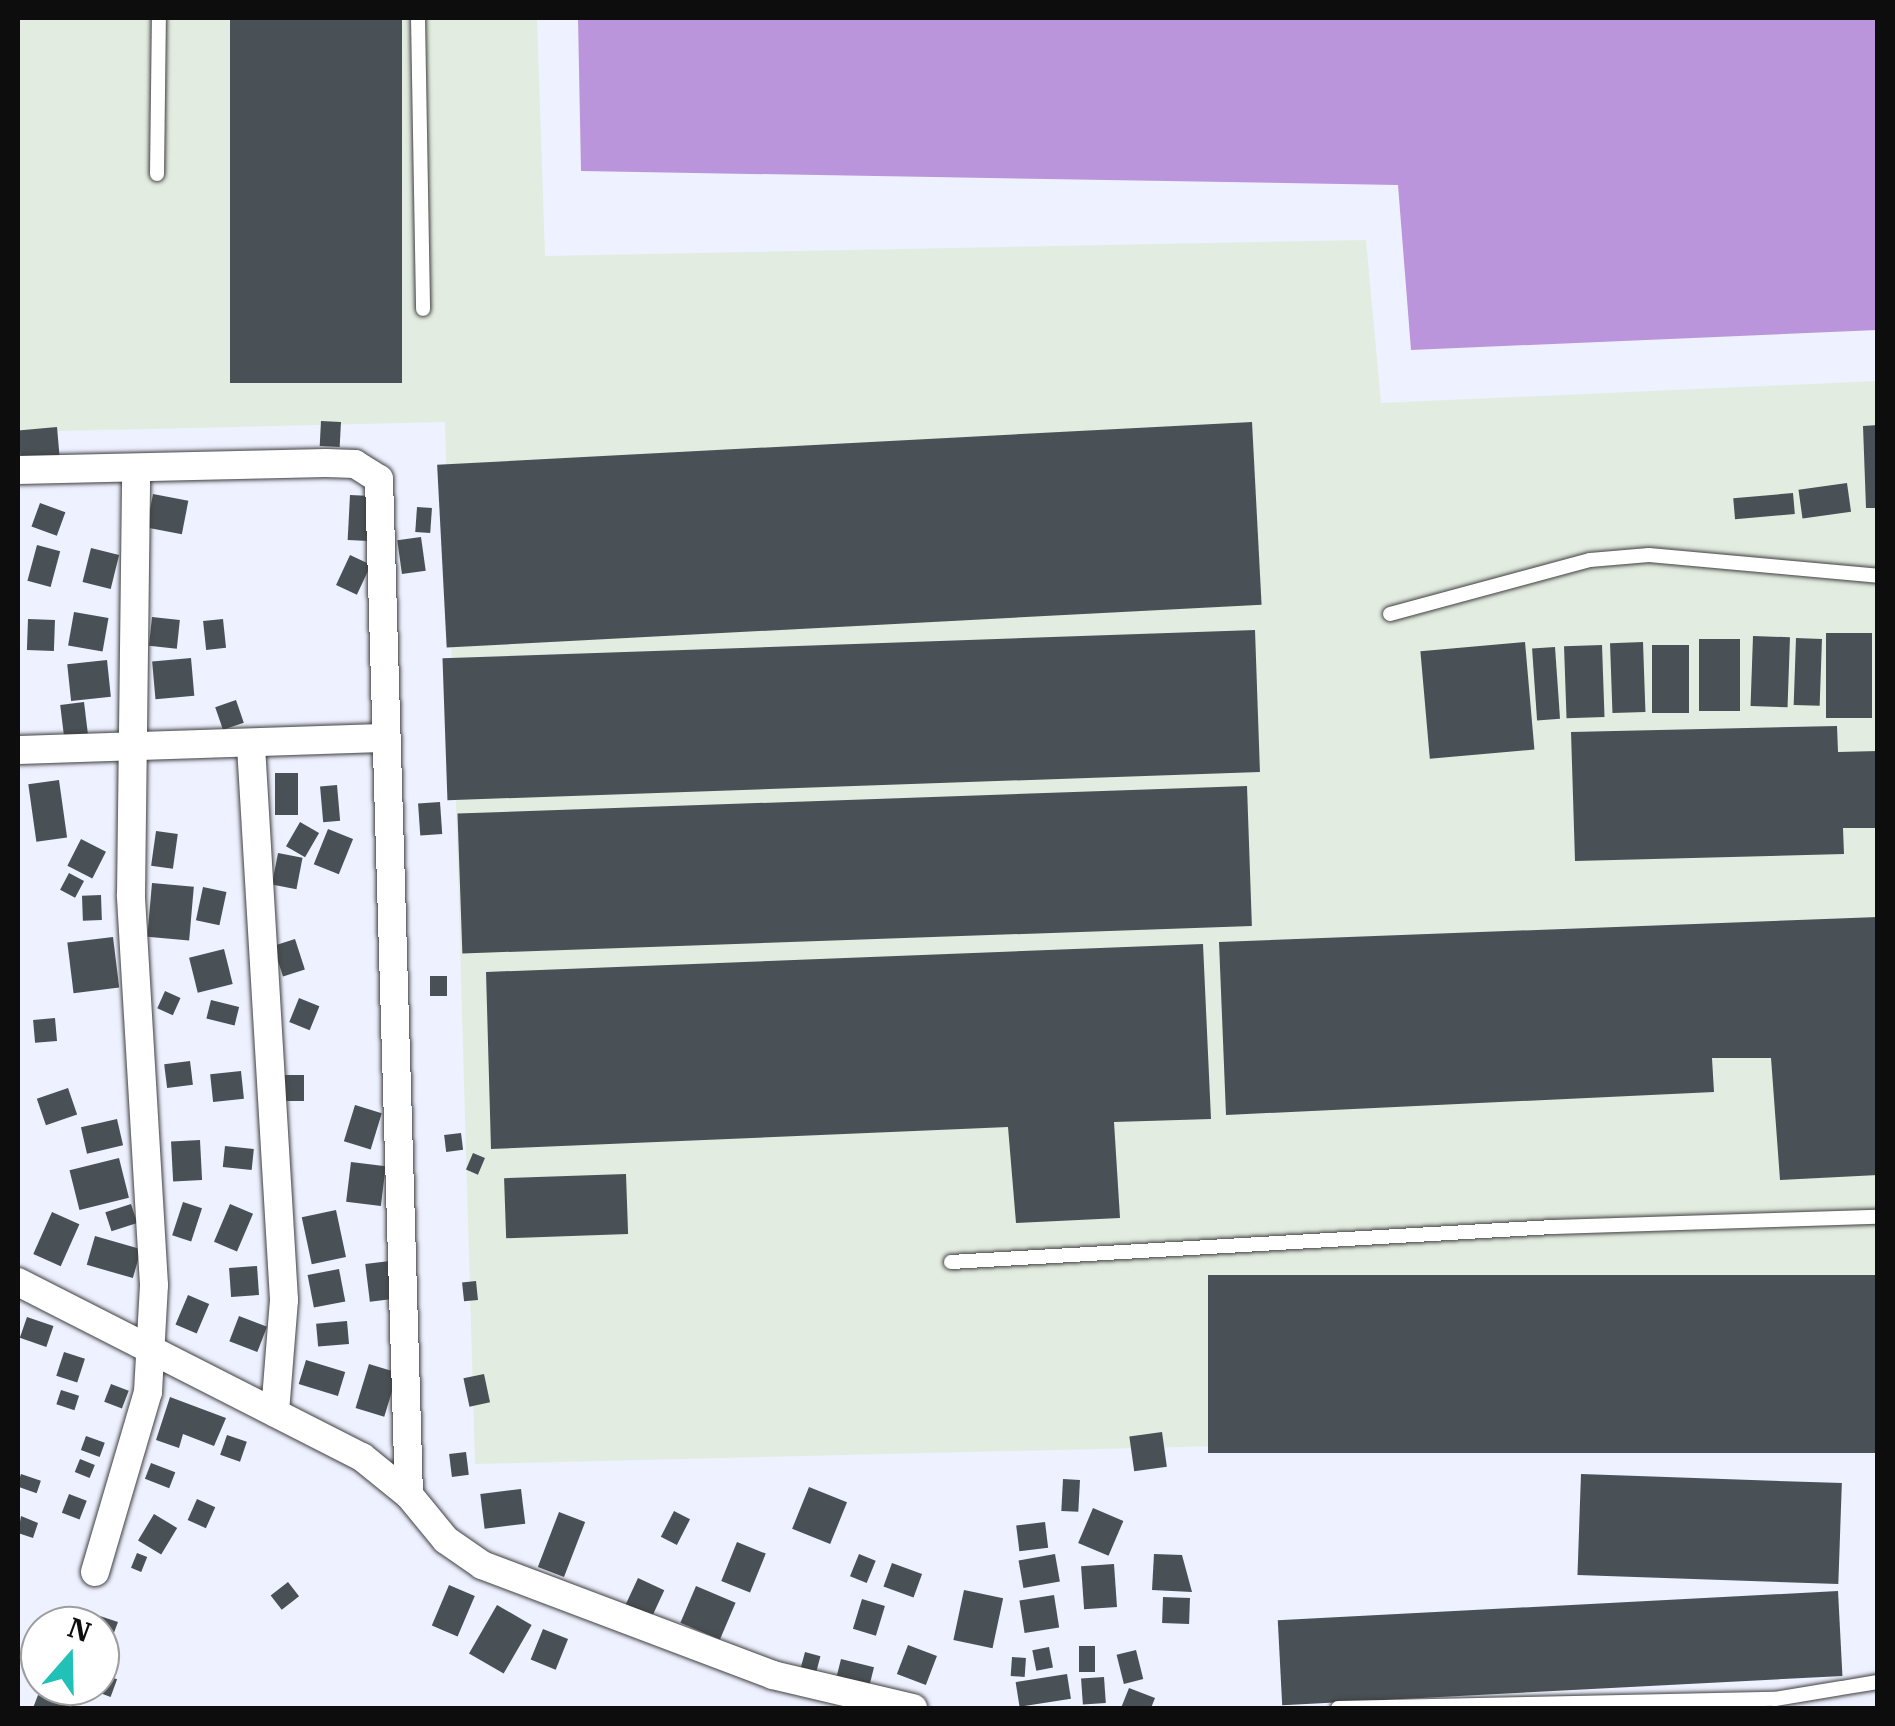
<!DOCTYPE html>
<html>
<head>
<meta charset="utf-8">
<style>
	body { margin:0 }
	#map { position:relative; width:1895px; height:1726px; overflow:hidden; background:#eef1ff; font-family:"IBM Plex Serif",serif }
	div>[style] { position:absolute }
	.industrial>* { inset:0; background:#e3ece1 }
	.forest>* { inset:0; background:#bb95dc }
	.building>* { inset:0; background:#495156; transform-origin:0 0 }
	.roads { filter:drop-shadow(0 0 2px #404040) drop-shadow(0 0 2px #404040) }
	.lane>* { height:14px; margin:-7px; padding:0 7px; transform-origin:7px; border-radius:7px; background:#fff }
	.street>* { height:28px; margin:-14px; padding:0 14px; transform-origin:14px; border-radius:14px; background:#fff }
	span { translate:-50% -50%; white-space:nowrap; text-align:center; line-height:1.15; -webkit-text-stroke:10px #fff; paint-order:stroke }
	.frame { position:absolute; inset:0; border:20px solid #0d0d0d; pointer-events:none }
	.north { position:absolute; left:20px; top:1606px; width:100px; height:100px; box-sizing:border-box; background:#fff; border:2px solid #9e9e9e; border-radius:50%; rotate:20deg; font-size:28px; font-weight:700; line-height:40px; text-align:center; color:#0d0d0d }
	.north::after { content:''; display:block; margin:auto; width:35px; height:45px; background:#21c1b7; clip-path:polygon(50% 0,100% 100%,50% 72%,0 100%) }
</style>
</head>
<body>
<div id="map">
	<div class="industrial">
		<i style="clip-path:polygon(18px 18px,537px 18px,545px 256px,1366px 240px,1381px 403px,1877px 381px,1877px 1430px,475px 1464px,445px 422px,18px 432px)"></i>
	</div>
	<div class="forest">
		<i style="clip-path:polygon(578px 18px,1877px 18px,1877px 330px,1411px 350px,1398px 185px,581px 171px)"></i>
	</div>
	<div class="building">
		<i style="left:230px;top:18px;width:172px;height:365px"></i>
		<i style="left:321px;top:421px;width:20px;height:25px;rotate:3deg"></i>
		<i style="left:1252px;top:422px;width:183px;height:816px;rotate:87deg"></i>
		<i style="clip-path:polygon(1878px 425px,1878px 508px,1866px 508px,1863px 426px)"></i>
		<i style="left:57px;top:427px;width:36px;height:39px;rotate:85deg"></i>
		<i style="left:1847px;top:483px;width:29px;height:49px;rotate:82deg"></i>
		<i style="left:1793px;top:493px;width:21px;height:60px;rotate:85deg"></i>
		<i style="left:153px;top:494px;width:36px;height:34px;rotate:11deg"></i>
		<i style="left:350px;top:495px;width:21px;height:45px;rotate:3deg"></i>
		<i style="left:40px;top:503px;width:27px;height:25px;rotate:20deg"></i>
		<i style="left:417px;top:507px;width:15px;height:25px;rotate:4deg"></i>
		<i style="left:421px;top:537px;width:34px;height:24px;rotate:82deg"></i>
		<i style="left:37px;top:545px;width:24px;height:37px;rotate:15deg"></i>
		<i style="left:91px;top:548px;width:29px;height:35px;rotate:14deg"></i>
		<i style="left:350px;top:555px;width:23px;height:33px;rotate:25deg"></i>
		<i style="left:74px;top:612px;width:35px;height:34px;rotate:10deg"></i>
		<i style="left:152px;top:617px;width:28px;height:29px;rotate:6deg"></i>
		<i style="left:28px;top:619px;width:27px;height:31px;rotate:2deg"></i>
		<i style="left:223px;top:619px;width:29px;height:20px;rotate:84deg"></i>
		<i style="left:1255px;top:630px;width:142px;height:813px;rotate:88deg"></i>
		<i style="left:1826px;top:633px;width:46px;height:85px"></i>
		<i style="left:1753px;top:636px;width:37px;height:70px;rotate:2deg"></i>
		<i style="left:1796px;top:638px;width:26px;height:67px;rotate:2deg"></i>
		<i style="left:1699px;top:639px;width:41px;height:72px"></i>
		<i style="left:1525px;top:642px;width:108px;height:105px;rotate:85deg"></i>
		<i style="left:1643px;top:642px;width:70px;height:33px;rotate:88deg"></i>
		<i style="left:1602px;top:645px;width:72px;height:38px;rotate:88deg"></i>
		<i style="left:1652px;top:645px;width:37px;height:68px"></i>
		<i style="left:1555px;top:647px;width:72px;height:23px;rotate:86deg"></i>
		<i style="left:191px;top:658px;width:38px;height:39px;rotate:85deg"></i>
		<i style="left:107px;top:660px;width:37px;height:40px;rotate:84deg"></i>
		<i style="left:236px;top:700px;width:24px;height:22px;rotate:71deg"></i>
		<i style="left:84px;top:702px;width:35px;height:24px;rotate:83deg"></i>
		<i style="clip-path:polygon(1837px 726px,1838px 752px,1878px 751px,1878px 828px,1843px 828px,1844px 854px,1575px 861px,1571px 732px)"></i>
		<i style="left:275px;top:773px;width:23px;height:42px"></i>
		<i style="left:59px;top:780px;width:58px;height:31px;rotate:82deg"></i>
		<i style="left:337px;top:785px;width:36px;height:17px;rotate:85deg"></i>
		<i style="left:1247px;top:786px;width:140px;height:790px;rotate:88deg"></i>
		<i style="left:440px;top:802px;width:32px;height:22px;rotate:86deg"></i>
		<i style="left:300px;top:822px;width:22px;height:28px;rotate:30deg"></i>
		<i style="left:328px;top:829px;width:27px;height:38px;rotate:22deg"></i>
		<i style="left:156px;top:831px;width:22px;height:35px;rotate:8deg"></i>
		<i style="left:81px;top:839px;width:28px;height:30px;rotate:27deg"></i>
		<i style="left:278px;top:853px;width:25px;height:32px;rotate:11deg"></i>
		<i style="left:69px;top:873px;width:17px;height:19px;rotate:28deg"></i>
		<i style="left:152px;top:883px;width:42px;height:54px;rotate:5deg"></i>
		<i style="left:203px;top:887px;width:24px;height:34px;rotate:12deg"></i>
		<i style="left:101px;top:895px;width:25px;height:19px;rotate:88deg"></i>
		<i style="clip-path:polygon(1878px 917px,1878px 1175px,1780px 1180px,1771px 1058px,1712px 1058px,1714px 1092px,1226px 1115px,1219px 942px)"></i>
		<i style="left:113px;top:937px;width:51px;height:46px;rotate:83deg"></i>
		<i style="left:295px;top:939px;width:32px;height:23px;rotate:72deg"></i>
		<i style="clip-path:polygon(1203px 944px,1211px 1119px,1114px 1122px,1120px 1218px,1016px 1223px,1008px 1127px,491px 1149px,486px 972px)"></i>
		<i style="left:224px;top:949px;width:36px;height:36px;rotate:76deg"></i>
		<i style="left:447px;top:976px;width:20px;height:17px;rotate:90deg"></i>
		<i style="left:165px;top:991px;width:17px;height:19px;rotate:24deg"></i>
		<i style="left:299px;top:998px;width:22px;height:26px;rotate:22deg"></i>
		<i style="left:211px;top:1000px;width:29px;height:19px;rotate:14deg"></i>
		<i style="left:55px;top:1018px;width:23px;height:22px;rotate:85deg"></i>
		<i style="left:190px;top:1061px;width:24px;height:26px;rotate:83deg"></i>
		<i style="left:241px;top:1071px;width:28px;height:31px;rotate:84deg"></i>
		<i style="left:282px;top:1075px;width:22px;height:26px"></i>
		<i style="left:68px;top:1088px;width:28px;height:33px;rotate:71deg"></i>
		<i style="left:355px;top:1105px;width:28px;height:38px;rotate:17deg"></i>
		<i style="left:117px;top:1119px;width:27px;height:37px;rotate:77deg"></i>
		<i style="left:461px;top:1133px;width:17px;height:17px;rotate:83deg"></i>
		<i style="left:200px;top:1140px;width:40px;height:29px;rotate:87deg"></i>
		<i style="left:225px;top:1146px;width:29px;height:21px;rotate:6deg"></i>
		<i style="left:473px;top:1153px;width:13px;height:18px;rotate:23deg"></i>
		<i style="left:119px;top:1158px;width:41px;height:51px;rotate:76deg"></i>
		<i style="left:351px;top:1162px;width:35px;height:40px;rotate:7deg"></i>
		<i style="left:626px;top:1174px;width:60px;height:122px;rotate:88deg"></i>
		<i style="left:183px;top:1202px;width:20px;height:35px;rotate:18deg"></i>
		<i style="left:131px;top:1204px;width:20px;height:27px;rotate:72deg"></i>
		<i style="left:230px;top:1204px;width:25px;height:41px;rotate:23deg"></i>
		<i style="left:336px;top:1210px;width:48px;height:35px;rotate:78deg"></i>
		<i style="left:52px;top:1212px;width:30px;height:46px;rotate:24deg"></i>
		<i style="left:95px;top:1236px;width:48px;height:30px;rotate:16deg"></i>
		<i style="left:398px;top:1260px;width:38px;height:33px;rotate:83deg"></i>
		<i style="left:257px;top:1266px;width:29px;height:28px;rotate:86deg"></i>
		<i style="left:339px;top:1269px;width:33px;height:32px;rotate:79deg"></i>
		<i style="left:1878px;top:1275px;width:178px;height:670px;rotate:90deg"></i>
		<i style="left:476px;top:1281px;width:19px;height:14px;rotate:84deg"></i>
		<i style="left:188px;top:1295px;width:23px;height:32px;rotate:23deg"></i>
		<i style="left:239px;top:1316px;width:30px;height:27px;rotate:21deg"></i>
		<i style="left:27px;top:1317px;width:28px;height:22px;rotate:19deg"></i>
		<i style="left:347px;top:1321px;width:23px;height:31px;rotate:85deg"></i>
		<i style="left:64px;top:1352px;width:22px;height:25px;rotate:18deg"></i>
		<i style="left:306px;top:1360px;width:41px;height:25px;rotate:17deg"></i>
		<i style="left:369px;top:1364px;width:30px;height:46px;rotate:17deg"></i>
		<i style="left:484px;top:1374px;width:29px;height:21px;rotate:78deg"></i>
		<i style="left:111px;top:1384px;width:19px;height:19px;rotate:21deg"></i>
		<i style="left:61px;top:1390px;width:19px;height:15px;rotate:18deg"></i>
		<i style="clip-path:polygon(170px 1397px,226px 1418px,214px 1446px,183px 1434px,179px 1448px,156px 1440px)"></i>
		<i style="left:1162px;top:1432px;width:35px;height:33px;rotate:82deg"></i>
		<i style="left:227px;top:1435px;width:21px;height:21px;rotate:19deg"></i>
		<i style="left:86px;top:1436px;width:20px;height:15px;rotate:20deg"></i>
		<i style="left:466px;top:1452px;width:23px;height:17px;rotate:83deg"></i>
		<i style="left:80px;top:1459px;width:16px;height:14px;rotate:22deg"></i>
		<i style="left:151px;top:1463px;width:26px;height:17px;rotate:21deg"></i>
		<i style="left:21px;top:1474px;width:21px;height:13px;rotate:19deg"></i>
		<i style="left:1581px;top:1474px;width:261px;height:101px;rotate:2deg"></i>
		<i style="left:1063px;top:1479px;width:17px;height:32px;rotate:3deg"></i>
		<i style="left:809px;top:1487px;width:41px;height:45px;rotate:22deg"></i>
		<i style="left:521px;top:1489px;width:35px;height:41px;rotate:83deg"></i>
		<i style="left:69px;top:1494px;width:19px;height:20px;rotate:21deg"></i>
		<i style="left:197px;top:1499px;width:20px;height:23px;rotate:24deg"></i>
		<i style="left:1093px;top:1508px;width:33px;height:38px;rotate:23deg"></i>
		<i style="left:674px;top:1511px;width:18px;height:29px;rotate:27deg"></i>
		<i style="left:559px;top:1512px;width:28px;height:59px;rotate:21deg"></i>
		<i style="left:154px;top:1514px;width:27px;height:31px;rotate:31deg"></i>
		<i style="clip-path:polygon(21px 1516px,38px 1523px,33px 1538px,18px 1533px)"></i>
		<i style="left:1045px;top:1522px;width:26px;height:29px;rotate:83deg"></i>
		<i style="left:737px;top:1542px;width:31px;height:42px;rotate:22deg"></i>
		<i style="left:137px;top:1553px;width:11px;height:16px;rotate:22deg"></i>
		<i style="left:859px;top:1554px;width:18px;height:24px;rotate:22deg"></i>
		<i style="left:1055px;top:1554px;width:28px;height:37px;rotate:80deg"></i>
		<i style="clip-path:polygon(1154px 1554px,1182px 1555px,1192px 1592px,1152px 1590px)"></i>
		<i style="left:892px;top:1563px;width:32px;height:25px;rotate:20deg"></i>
		<i style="left:1114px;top:1564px;width:43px;height:33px;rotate:86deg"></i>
		<i style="left:638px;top:1578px;width:29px;height:30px;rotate:25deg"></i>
		<i style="left:288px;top:1582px;width:18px;height:22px;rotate:52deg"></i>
		<i style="left:449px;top:1585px;width:28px;height:44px;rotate:23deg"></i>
		<i style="left:696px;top:1586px;width:43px;height:40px;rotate:23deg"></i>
		<i style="left:964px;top:1590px;width:40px;height:51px;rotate:12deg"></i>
		<i style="left:1838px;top:1591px;width:85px;height:561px;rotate:87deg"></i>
		<i style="left:1054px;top:1595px;width:33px;height:35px;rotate:81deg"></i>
		<i style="left:1163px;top:1597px;width:27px;height:26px;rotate:2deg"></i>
		<i style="left:862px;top:1599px;width:24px;height:31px;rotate:17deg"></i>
		<i style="left:497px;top:1605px;width:40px;height:56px;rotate:30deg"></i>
		<i style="clip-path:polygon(94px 1614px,118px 1622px,112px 1638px,90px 1626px)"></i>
		<i style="left:543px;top:1629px;width:27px;height:33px;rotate:22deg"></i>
		<i style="left:908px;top:1645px;width:31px;height:31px;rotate:21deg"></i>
		<i style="left:1079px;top:1646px;width:16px;height:26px"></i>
		<i style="left:1049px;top:1647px;width:21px;height:17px;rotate:79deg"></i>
		<i style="left:1136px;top:1650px;width:30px;height:20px;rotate:76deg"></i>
		<i style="left:805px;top:1652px;width:16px;height:20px;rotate:15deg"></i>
		<i style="left:1012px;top:1657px;width:14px;height:19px;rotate:4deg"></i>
		<i style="left:841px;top:1659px;width:34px;height:27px;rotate:14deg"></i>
		<i style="left:103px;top:1674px;width:15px;height:19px;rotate:20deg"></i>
		<i style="left:1067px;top:1674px;width:25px;height:52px;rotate:81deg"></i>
		<i style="left:1104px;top:1677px;width:26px;height:23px;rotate:86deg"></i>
		<i style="clip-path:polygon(1129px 1688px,1155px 1698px,1151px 1708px,1121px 1708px)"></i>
		<i style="clip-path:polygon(38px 1695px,74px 1708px,33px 1708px)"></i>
	</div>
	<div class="roads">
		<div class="lane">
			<i style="left:418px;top:18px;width:291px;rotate:89deg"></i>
			<i style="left:157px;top:174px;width:156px;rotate:-89.3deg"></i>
			<i style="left:1390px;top:614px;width:207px;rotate:-15.1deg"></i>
			<i style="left:1590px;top:560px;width:59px;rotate:-4.8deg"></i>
			<i style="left:1649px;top:555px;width:230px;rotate:5.2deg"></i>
			<i style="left:951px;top:1262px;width:603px;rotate:-3.33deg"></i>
			<i style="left:1553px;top:1227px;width:325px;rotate:-1.8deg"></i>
			<i style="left:1338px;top:1708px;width:437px;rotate:-1.2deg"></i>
			<i style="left:1775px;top:1699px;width:104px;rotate:-9.4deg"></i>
		</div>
		<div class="street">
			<i style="left:18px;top:470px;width:308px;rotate:-1.3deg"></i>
			<i style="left:326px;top:463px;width:29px;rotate:2deg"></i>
			<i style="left:355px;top:464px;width:28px;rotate:32deg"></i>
			<i style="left:379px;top:479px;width:1016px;rotate:88.31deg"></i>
			<i style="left:251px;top:746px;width:555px;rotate:86.59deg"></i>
			<i style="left:284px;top:1300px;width:113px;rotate:94.6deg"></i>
			<i style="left:18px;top:750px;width:365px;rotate:-1.9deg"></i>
			<i style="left:18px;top:1282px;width:386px;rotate:27deg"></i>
			<i style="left:362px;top:1457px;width:60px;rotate:39deg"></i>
			<i style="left:409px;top:1495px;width:58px;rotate:50.6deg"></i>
			<i style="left:446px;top:1540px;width:44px;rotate:34.8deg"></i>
			<i style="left:482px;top:1565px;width:311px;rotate:20.7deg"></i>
			<i style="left:773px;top:1675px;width:144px;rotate:13.3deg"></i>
			<i style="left:95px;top:1572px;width:188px;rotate:-73.6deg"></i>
			<i style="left:148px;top:1392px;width:107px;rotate:-86.8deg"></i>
			<i style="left:154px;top:1285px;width:391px;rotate:-93.4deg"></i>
			<i style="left:131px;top:895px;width:427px;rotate:-89.3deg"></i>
		</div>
	</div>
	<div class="frame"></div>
	<div class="north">N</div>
</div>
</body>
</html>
